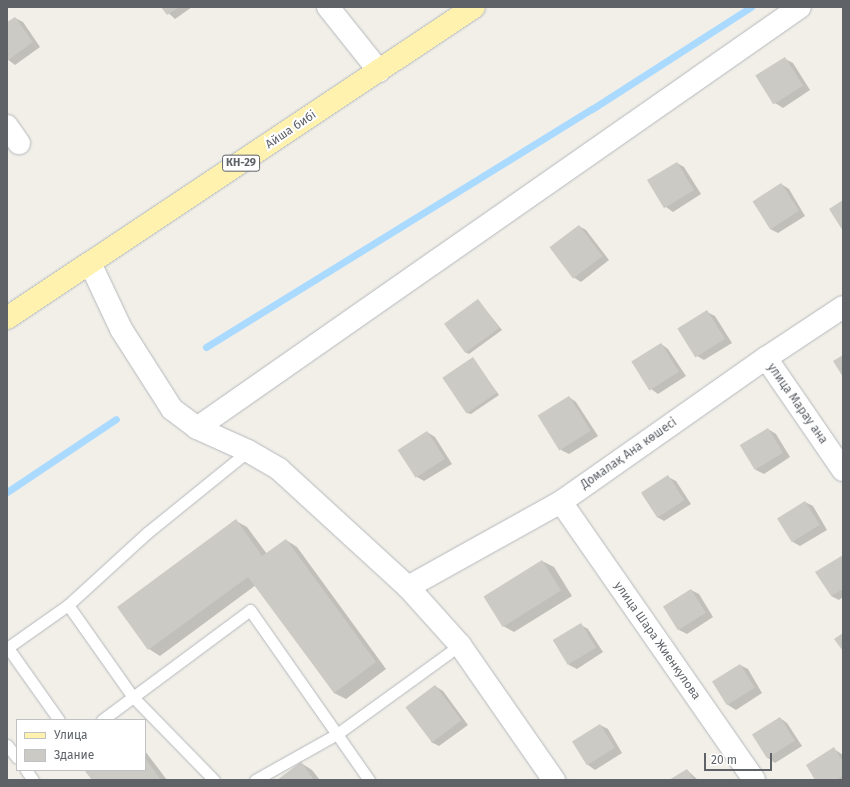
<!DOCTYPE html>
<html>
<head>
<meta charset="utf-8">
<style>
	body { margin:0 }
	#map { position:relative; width:850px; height:787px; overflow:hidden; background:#f1efe8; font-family:"Fira Sans",sans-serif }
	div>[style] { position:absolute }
	.shadow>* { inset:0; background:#0003 }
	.stream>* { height:7px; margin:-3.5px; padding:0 3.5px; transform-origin:3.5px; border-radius:3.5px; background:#aadaff }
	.building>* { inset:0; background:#cccac5; transform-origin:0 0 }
	.roads { filter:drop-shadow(0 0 1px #b5b8bc) drop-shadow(0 0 1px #b5b8bc) }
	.lane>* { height:11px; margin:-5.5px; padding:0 5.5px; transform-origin:5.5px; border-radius:5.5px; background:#fff }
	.street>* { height:22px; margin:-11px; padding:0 11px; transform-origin:11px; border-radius:11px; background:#fff }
	.secondary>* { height:22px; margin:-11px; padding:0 11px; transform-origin:11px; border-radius:11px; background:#fff }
	.primary>* { height:22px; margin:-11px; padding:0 11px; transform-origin:11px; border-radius:11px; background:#fff2af }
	span { translate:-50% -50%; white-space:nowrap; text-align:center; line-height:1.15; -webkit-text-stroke:4px #fff; paint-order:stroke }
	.shield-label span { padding:1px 3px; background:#fff; border:1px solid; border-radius:3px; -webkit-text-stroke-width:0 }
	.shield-label { font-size:11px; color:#5f6368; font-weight:700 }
	.street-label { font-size:12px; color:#5f6368 }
	.frame { position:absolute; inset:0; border:8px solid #5f6368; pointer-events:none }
	.legend { position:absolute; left:16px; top:719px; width:130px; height:52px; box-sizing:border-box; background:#fff; border:1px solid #bfc1c3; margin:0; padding:5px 7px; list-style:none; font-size:12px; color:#5f6368 }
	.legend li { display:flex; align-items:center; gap:8px; height:20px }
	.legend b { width:20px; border:1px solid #bfc1c3 }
	.scale { position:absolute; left:704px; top:753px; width:68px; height:18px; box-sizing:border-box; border:2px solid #5f6368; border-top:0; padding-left:5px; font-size:12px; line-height:14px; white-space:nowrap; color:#5f6368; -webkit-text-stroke:3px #fff; paint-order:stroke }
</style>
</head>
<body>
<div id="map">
	<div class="shadow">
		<i style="clip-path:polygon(162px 7px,192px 7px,175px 19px)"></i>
		<i style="clip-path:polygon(15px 18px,23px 22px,40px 47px,15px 65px,7px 59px,7px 24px)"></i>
		<i style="clip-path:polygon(785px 59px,793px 63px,810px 90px,783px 108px,775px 103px,758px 76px)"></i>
		<i style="clip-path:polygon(677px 163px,684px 167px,701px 194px,673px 212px,666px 207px,649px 180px)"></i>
		<i style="clip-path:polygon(781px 184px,789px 189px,805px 216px,778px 233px,770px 229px,754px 202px)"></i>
		<i style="clip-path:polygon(579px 226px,586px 230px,609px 260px,581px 282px,573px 277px)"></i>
		<i style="clip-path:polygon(478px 300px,502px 330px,469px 354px,465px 352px)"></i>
		<i style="clip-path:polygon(707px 312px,715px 316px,732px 343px,704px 360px,697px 356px)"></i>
		<i style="clip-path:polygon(661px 344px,668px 349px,686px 376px,658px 394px,651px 389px)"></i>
		<i style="clip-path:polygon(473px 359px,499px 395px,471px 414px,467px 413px)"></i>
		<i style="clip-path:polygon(569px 397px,576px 402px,598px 436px,569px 454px,561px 450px)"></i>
		<i style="clip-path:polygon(768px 429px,776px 434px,790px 457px,764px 474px,756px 470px,742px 446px)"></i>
		<i style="clip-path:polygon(427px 432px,435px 437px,452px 464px,424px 481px,417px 477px)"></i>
		<i style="clip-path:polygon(668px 477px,676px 481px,691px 504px,664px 521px,657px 517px,642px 494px)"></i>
		<i style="clip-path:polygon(805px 502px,813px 506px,827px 530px,800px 546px,793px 542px)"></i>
		<i style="clip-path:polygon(236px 521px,247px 527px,267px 554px,286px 540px,297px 547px,386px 669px,346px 699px,334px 693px,256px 585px,160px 656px,149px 649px,118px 607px)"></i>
		<i style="clip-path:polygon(843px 556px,843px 597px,839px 600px,831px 596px)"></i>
		<i style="clip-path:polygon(542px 561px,554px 567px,572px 596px,514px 632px,503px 626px)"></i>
		<i style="clip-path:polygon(691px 590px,699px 594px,713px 617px,687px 634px,679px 630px)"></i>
		<i style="clip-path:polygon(581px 625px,588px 629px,603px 652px,577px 669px,569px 665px,555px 642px)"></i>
		<i style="clip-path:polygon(740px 665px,748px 669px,762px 693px,736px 710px,728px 705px)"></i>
		<i style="clip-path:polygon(435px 686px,443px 691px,468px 725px,439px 746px,431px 742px)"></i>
		<i style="clip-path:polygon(780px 718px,787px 723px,802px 746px,775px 763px,768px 758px,753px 735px)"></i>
		<i style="clip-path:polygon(600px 725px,608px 729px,622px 753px,595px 770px,588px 765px)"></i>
		<i style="clip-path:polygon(834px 749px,843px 755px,843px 780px,816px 780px)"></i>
		<i style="clip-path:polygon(145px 751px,167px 780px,93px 780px,86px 770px,145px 770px)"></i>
		<i style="clip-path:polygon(301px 763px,312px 770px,320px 780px,279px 780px)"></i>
		<i style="clip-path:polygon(687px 770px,698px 780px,671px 780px)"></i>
	</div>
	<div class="stream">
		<i style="left:206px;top:347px;width:453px;rotate:-31.7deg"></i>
		<i style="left:592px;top:109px;width:189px;rotate:-32.7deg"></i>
		<i style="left:7px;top:492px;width:131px;rotate:-33.8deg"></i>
	</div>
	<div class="building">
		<i style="clip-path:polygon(161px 7px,179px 7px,167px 15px)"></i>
		<i style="clip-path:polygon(15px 17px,33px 42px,7px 61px,7px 22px)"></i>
		<i style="left:785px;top:57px;width:34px;height:35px;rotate:58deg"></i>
		<i style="left:677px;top:162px;width:33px;height:35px;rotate:59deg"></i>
		<i style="left:781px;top:183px;width:33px;height:34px;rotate:57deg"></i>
		<i style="clip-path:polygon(843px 200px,843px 231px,829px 209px)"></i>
		<i style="left:579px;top:225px;width:39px;height:37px;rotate:53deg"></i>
		<i style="left:478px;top:299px;width:36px;height:42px;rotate:54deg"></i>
		<i style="left:707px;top:310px;width:34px;height:35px;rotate:58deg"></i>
		<i style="left:661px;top:343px;width:34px;height:35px;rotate:58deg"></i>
		<i style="clip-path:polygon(843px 355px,843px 377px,833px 361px)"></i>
		<i style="left:473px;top:357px;width:43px;height:37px;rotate:56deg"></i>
		<i style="left:569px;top:396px;width:41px;height:37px;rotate:58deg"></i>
		<i style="left:768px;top:428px;width:29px;height:33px;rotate:59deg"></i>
		<i style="left:427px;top:431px;width:33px;height:35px;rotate:57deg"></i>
		<i style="left:668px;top:475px;width:30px;height:32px;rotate:57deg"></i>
		<i style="left:805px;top:501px;width:28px;height:33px;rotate:58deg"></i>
		<i style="clip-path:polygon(236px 519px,262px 556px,286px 539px,376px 662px,334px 693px,248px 577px,148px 650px,117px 607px)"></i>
		<i style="clip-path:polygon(843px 555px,843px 589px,831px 596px,815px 572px)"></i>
		<i style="left:542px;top:560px;width:36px;height:69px;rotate:58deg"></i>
		<i style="left:691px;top:589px;width:28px;height:33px;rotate:58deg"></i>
		<i style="left:581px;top:623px;width:29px;height:33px;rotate:59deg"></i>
		<i style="clip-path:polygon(843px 633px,843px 651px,834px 639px)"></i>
		<i style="left:740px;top:664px;width:28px;height:33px;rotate:58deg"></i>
		<i style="left:435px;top:685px;width:44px;height:37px;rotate:53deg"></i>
		<i style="left:780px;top:717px;width:28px;height:33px;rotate:58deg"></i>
		<i style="left:600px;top:724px;width:28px;height:33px;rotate:58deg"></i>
		<i style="clip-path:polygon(834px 747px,843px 762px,843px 776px,836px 780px,815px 780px,806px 765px)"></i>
		<i style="clip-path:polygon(145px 758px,161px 780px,92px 780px,84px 770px,145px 770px)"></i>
		<i style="clip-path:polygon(301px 762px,314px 780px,277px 780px)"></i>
		<i style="clip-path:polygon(687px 769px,694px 780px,669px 780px)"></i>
	</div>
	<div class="roads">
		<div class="lane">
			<i style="left:68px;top:605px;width:113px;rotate:54.8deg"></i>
			<i style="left:133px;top:697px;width:116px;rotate:45.7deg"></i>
			<i style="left:7px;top:648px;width:75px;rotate:-35.2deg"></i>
			<i style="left:68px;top:605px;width:108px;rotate:-42.4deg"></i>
			<i style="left:148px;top:532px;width:129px;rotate:-39deg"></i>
			<i style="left:8px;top:648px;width:88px;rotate:54.7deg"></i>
			<i style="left:102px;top:720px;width:184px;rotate:-36.6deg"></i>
			<i style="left:250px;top:610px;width:208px;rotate:55deg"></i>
			<i style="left:7px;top:745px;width:16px;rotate:52deg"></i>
			<i style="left:26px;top:770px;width:12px;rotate:55deg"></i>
			<i style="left:255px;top:780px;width:94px;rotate:-29.3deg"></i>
			<i style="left:337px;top:734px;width:152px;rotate:-35.9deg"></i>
		</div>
		<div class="street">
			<i style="left:7px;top:126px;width:21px;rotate:55deg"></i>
			<i style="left:766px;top:358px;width:136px;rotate:55.5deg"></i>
			<i style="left:197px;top:428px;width:735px;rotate:-34.92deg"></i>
			<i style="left:561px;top:502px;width:338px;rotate:55.2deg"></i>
			<i style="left:408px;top:587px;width:175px;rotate:-29.1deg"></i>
			<i style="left:561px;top:502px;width:251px;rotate:-35.1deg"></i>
			<i style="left:766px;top:358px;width:92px;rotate:-33.5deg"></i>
		</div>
		<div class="secondary">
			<i style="left:328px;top:7px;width:82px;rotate:51.4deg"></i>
			<i style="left:90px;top:263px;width:73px;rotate:64.8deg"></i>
			<i style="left:121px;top:329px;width:95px;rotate:57.5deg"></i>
			<i style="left:172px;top:409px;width:31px;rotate:37deg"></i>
			<i style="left:197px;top:428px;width:56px;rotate:24.3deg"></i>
			<i style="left:248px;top:451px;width:36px;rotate:30deg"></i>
			<i style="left:279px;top:469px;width:175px;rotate:42.5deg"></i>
			<i style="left:408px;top:587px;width:78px;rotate:48.1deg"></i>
			<i style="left:460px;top:645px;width:165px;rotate:55.2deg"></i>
		</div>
		<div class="primary">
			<i style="left:7px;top:318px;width:561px;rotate:-33.66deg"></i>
		</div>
	</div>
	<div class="shield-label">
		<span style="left:241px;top:163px">КН-29</span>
	</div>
	<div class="street-label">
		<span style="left:291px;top:130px;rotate:-34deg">Айша бибі</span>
		<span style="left:797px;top:404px;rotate:55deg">улица Марау ана</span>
		<span style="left:629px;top:454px;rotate:-35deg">Домалақ Ана көшесі</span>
		<span style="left:657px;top:641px;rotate:55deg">улица Шара Жиенкулова</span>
	</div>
	<div class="frame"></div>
	<ul class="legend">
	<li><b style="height:5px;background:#fff2af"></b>Улица</li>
	<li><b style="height:11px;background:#cccac5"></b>Здание</li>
	</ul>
	<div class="scale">20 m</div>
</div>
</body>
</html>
